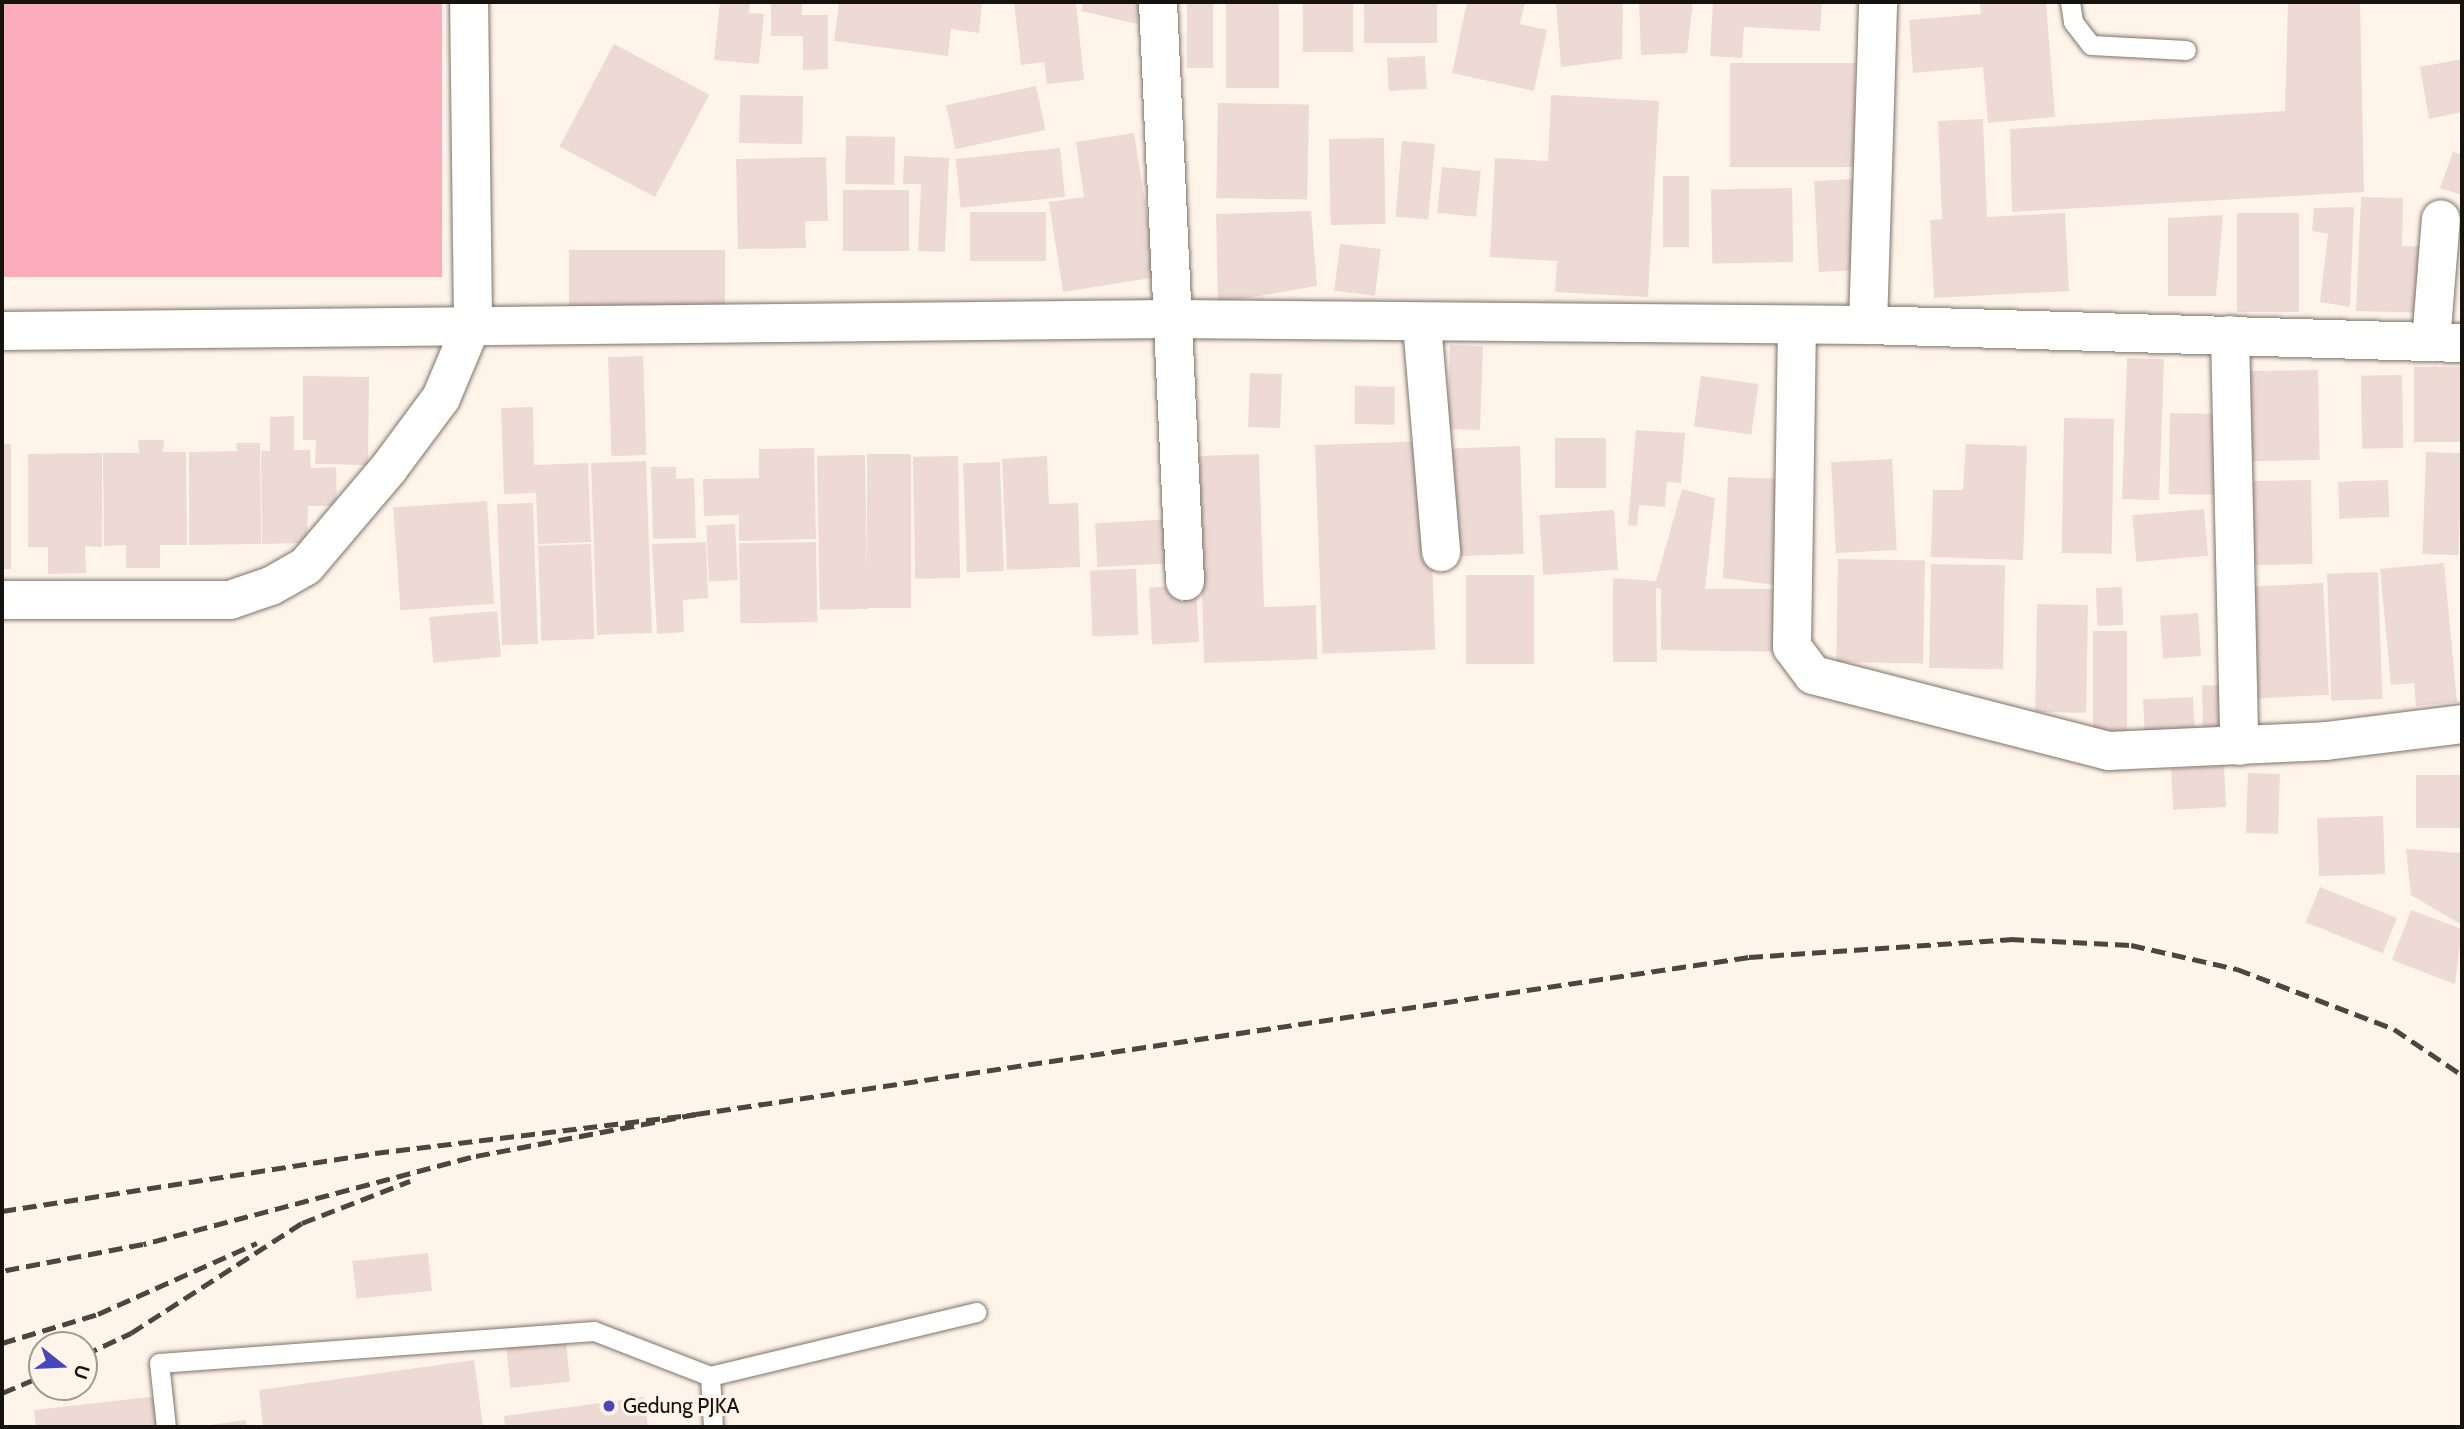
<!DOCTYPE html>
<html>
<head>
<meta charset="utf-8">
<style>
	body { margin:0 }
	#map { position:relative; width:2464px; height:1429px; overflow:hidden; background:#fff4ea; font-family:Cabin,sans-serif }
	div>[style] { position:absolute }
	.green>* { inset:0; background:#fbadbc; transform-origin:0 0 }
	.building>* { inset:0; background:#eddad4; transform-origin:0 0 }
	.roads { filter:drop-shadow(0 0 2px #7f7368) drop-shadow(0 0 2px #7f7368) }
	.service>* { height:19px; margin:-9.5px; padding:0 9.5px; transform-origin:9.5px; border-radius:9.5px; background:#fff }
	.minor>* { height:38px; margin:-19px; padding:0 19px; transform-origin:19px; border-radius:19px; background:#fff }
	.rail>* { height:5px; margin-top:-2.5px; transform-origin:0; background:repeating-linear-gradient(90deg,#4c4641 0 14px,transparent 0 21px) }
	.dots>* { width:19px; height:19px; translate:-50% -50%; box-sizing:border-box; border:4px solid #fff4ea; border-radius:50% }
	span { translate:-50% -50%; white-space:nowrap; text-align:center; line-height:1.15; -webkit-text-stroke:6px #fff4ea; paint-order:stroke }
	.poi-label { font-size:21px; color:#16120e }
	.left { translate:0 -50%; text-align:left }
	.frame { position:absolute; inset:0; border:4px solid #16120e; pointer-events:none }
	.north { position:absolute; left:28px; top:1331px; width:70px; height:70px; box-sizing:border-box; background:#fff4ea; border:2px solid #a29a92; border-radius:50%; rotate:108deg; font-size:19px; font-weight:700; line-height:28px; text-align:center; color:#16120e }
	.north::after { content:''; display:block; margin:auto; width:24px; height:32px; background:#4747bd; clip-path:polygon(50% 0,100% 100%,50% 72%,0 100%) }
</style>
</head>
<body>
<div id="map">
	<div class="green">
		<i style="left:2px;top:2px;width:440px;height:275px"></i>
	</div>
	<div class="building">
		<i style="clip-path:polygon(720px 2px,750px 2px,749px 13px,764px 14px,759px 64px,714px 60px)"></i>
		<i style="clip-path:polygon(771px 2px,802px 2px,802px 15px,828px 15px,828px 69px,803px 70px,803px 36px,771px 36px)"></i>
		<i style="clip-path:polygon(839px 2px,967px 2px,982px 4px,979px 33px,951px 29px,948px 56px,834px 41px)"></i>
		<i style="clip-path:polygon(1014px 2px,1076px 2px,1084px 80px,1047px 84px,1044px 62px,1021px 65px)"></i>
		<i style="clip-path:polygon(1083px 2px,1144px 2px,1138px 24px,1081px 11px)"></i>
		<i style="left:1187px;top:2px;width:26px;height:66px"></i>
		<i style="left:1226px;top:2px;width:53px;height:86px"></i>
		<i style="left:1303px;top:2px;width:50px;height:50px"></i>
		<i style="left:1364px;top:2px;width:73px;height:41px"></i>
		<i style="clip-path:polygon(1467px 2px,1525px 2px,1520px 24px,1547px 30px,1534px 91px,1452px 73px)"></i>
		<i style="clip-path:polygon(1556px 2px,1623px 2px,1622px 59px,1561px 67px)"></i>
		<i style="clip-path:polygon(1639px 2px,1693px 2px,1687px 53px,1641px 55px)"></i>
		<i style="clip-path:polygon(1713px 2px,1822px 2px,1820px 31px,1744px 27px,1742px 58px,1710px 56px)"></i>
		<i style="clip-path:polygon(1980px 2px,2046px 2px,2055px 117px,1988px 123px,1983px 67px,1913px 73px,1909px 20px,1981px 14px)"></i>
		<i style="clip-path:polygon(2288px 2px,2360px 2px,2364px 192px,2012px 212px,2010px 129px,2285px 111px)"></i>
		<i style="left:614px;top:44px;width:108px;height:116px;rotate:28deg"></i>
		<i style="left:1425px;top:56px;width:33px;height:38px;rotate:87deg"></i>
		<i style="clip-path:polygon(2462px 59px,2462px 112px,2429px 119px,2420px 67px)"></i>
		<i style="left:1855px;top:63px;width:104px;height:125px;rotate:90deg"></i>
		<i style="left:1036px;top:86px;width:45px;height:92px;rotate:78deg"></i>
		<i style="left:740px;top:95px;width:63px;height:48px;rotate:1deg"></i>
		<i style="clip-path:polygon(1551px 95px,1659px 101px,1648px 297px,1555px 292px,1557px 261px,1490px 257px,1495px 158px,1548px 161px)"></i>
		<i style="left:1218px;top:103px;width:91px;height:95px;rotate:1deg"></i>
		<i style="clip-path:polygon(1983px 119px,1987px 217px,2065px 213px,2069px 291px,1934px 298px,1930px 220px,1942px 219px,1938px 121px)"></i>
		<i style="clip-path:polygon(1134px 133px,1157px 277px,1063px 292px,1049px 202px,1084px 197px,1076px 142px)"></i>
		<i style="left:846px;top:136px;width:49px;height:48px;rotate:1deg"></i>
		<i style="left:1384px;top:138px;width:86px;height:55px;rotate:89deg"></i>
		<i style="left:1402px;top:141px;width:33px;height:76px;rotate:5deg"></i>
		<i style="left:1060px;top:148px;width:49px;height:105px;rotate:84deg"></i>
		<i style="clip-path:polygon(2453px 152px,2462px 155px,2462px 195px,2440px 188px)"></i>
		<i style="clip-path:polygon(904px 156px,949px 158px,945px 252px,918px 251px,921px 184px,903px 184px)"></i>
		<i style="clip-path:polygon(826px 157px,828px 221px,805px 221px,806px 248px,738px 249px,736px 159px)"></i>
		<i style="left:1442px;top:167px;width:39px;height:46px;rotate:6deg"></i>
		<i style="left:1663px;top:176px;width:26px;height:71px"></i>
		<i style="left:1853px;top:179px;width:91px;height:39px;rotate:87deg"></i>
		<i style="left:1792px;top:188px;width:74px;height:81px;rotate:89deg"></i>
		<i style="left:843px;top:190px;width:66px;height:61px"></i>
		<i style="clip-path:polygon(2361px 197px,2403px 198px,2402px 246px,2431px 247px,2428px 313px,2356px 311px)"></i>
		<i style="clip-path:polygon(2354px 207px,2350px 307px,2320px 302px,2328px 234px,2312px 231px,2314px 208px)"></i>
		<i style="clip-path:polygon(1311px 211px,1317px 286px,1218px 303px,1216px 214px)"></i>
		<i style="left:970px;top:212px;width:76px;height:49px"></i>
		<i style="left:2237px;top:213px;width:62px;height:99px"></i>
		<i style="clip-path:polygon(2223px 215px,2216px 296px,2168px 296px,2168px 218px)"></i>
		<i style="left:1340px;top:244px;width:41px;height:47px;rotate:7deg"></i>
		<i style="left:569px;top:250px;width:156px;height:57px"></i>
		<i style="left:1450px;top:345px;width:33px;height:84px;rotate:2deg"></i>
		<i style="left:643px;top:356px;width:99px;height:35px;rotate:88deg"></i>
		<i style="left:2127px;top:358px;width:37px;height:141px;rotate:2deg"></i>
		<i style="left:2462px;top:367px;width:75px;height:48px;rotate:90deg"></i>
		<i style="left:2318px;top:370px;width:90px;height:77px;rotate:89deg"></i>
		<i style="left:1250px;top:373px;width:32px;height:54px;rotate:2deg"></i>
		<i style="left:2402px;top:375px;width:73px;height:41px;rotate:89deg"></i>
		<i style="clip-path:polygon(303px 376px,369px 377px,368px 465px,315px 464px,316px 440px,303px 440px)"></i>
		<i style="left:1701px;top:376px;width:58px;height:51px;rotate:8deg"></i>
		<i style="left:1355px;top:386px;width:40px;height:38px;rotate:1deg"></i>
		<i style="clip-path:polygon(533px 407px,534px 465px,588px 463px,591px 542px,538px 544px,536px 493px,504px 494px,501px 408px)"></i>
		<i style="left:2170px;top:413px;width:53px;height:81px;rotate:1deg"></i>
		<i style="clip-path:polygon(294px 416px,294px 450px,310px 450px,311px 468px,336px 467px,337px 506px,308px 506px,307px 543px,262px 544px,261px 451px,270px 451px,270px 417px)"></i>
		<i style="left:2064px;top:418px;width:50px;height:135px;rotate:1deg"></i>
		<i style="clip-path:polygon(1636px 430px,1685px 433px,1681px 483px,1667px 482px,1665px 507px,1639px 505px,1637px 526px,1628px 525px)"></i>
		<i style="left:1555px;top:438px;width:51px;height:50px"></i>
		<i style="clip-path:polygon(138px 440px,164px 440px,163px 452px,186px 452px,187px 545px,160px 545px,160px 568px,126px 568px,126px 545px,104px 546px,103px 453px,139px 453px)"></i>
		<i style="left:1428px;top:441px;width:209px;height:113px;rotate:88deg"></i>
		<i style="clip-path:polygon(236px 443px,260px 443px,261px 544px,189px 545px,189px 452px,237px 451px)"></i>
		<i style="left:2px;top:444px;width:9px;height:125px"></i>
		<i style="clip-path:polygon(1966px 444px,2027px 446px,2023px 560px,1931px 557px,1933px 490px,1963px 490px)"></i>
		<i style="left:1520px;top:446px;width:108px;height:69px;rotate:88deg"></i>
		<i style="clip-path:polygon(814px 448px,816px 539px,739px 541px,739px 515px,704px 516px,703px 479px,759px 478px,759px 449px)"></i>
		<i style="left:2426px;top:452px;width:36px;height:102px;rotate:2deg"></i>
		<i style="clip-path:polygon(102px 453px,102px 547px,85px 546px,86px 573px,48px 574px,48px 547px,28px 547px,28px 454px)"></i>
		<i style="left:867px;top:454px;width:44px;height:154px"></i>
		<i style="clip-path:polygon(1259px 454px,1264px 607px,1316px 605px,1317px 659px,1204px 663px,1198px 456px)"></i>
		<i style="left:865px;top:455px;width:154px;height:48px;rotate:89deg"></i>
		<i style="left:958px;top:456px;width:122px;height:45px;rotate:89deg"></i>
		<i style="clip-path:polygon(1047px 456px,1049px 504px,1078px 503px,1080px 567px,1007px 570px,1002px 459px)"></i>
		<i style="left:1892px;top:459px;width:91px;height:61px;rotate:87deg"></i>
		<i style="left:646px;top:461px;width:172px;height:55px;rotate:88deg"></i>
		<i style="left:1000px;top:462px;width:109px;height:37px;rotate:88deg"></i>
		<i style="clip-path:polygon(651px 467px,676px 467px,676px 479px,694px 478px,696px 538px,653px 539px)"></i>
		<i style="clip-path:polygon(1728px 477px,1787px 479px,1774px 585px,1723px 578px)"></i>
		<i style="left:2311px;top:480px;width:84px;height:67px;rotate:89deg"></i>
		<i style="left:2388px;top:480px;width:37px;height:50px;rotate:88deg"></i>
		<i style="clip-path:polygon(1682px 489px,1715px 498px,1705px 589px,1789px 589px,1788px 652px,1661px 650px,1661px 589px,1656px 588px,1657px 662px,1613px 662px,1613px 578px,1656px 581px)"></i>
		<i style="left:487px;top:501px;width:103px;height:94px;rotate:86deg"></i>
		<i style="left:533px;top:503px;width:141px;height:36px;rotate:88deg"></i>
		<i style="left:2204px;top:509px;width:47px;height:72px;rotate:85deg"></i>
		<i style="left:1614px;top:510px;width:60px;height:75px;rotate:86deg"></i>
		<i style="left:1174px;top:519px;width:44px;height:79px;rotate:87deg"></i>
		<i style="left:735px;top:524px;width:56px;height:29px;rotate:87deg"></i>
		<i style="clip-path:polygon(706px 542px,708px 598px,683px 600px,684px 632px,657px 634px,652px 544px)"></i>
		<i style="left:816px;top:542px;width:80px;height:77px;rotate:89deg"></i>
		<i style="left:591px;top:544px;width:95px;height:53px;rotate:88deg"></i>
		<i style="left:1838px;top:559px;width:87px;height:103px;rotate:1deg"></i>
		<i style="clip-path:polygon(2444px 563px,2457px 702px,2416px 706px,2414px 683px,2391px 685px,2380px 569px)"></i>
		<i style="left:1931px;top:564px;width:74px;height:104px;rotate:1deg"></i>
		<i style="left:1136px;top:569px;width:66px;height:46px;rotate:88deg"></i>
		<i style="left:2378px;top:572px;width:127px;height:51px;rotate:88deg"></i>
		<i style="left:1466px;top:575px;width:68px;height:89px"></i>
		<i style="left:2323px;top:583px;width:112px;height:74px;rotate:87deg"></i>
		<i style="left:1196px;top:585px;width:57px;height:47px;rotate:87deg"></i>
		<i style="left:2122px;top:587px;width:38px;height:26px;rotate:88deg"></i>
		<i style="left:2037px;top:604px;width:51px;height:108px;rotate:1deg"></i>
		<i style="left:497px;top:611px;width:46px;height:68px;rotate:85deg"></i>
		<i style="left:2198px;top:613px;width:43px;height:38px;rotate:86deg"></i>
		<i style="left:2093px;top:631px;width:34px;height:101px"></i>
		<i style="left:2234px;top:685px;width:48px;height:32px;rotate:89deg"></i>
		<i style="left:2193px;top:697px;width:38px;height:50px;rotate:87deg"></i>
		<i style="left:2224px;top:766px;width:41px;height:53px;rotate:87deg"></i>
		<i style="left:2248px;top:773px;width:32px;height:60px;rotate:2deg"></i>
		<i style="left:2462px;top:775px;width:53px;height:46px;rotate:90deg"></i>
		<i style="left:2383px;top:816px;width:58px;height:66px;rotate:88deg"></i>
		<i style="clip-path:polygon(2406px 849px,2462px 853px,2462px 925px,2411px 895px)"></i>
		<i style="left:2320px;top:887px;width:83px;height:38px;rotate:22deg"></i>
		<i style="clip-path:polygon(2411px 910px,2462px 929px,2455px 984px,2392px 960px)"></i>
		<i style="left:428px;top:1253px;width:38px;height:76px;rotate:84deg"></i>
		<i style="left:565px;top:1333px;width:49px;height:60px;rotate:84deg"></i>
		<i style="clip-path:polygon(474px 1360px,483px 1427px,263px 1427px,259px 1390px)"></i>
		<i style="clip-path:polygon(158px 1396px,161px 1427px,36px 1427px,34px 1410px)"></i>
		<i style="clip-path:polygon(644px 1397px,648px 1427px,505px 1427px,504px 1416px)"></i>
		<i style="clip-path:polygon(246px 1420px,247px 1427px,204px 1427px,203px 1426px)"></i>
	</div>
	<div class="roads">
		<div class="service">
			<i style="left:2070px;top:2px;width:20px;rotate:81deg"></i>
			<i style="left:2073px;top:22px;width:29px;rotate:52deg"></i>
			<i style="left:2091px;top:45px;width:95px;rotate:3deg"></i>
			<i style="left:710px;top:1376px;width:51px;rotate:86.6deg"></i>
			<i style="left:166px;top:1427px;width:64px;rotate:-96.2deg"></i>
			<i style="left:159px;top:1363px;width:436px;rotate:-4.2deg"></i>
			<i style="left:594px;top:1331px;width:124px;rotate:21.2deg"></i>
			<i style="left:710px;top:1376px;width:274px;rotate:-13.5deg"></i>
		</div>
		<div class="minor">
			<i style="left:1158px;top:2px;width:580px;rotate:87.33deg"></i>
			<i style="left:1422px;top:324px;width:229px;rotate:85.2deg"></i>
			<i style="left:1868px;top:325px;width:594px;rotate:1.74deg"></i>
			<i style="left:1797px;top:326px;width:321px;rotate:90.9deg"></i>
			<i style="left:1792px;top:647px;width:35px;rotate:53deg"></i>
			<i style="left:1813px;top:675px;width:305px;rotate:14.4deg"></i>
			<i style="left:2108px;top:751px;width:218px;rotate:-2.6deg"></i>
			<i style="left:2326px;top:741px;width:137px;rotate:-7.1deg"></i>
			<i style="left:2px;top:331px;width:1167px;rotate:-0.59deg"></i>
			<i style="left:1169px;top:319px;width:699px;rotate:0.49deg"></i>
			<i style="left:1868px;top:325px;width:323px;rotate:-88.2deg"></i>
			<i style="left:2230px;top:335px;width:411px;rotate:88.7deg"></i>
			<i style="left:2431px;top:342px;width:123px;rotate:-85.4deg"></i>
			<i style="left:2px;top:600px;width:228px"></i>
			<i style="left:230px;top:600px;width:43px;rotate:-18.9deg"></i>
			<i style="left:271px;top:586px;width:40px;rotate:-29.7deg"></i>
			<i style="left:306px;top:566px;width:128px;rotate:-49.7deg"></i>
			<i style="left:389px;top:468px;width:87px;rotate:-53.4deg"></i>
			<i style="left:441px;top:398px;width:82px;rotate:-67.2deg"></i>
			<i style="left:473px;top:322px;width:320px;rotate:-90.7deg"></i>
		</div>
	</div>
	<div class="rail">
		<i style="left:696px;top:1114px;width:1065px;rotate:-8.48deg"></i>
		<i style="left:1749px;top:957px;width:262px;rotate:-3.9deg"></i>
		<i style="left:2010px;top:939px;width:121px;rotate:2.8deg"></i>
		<i style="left:2131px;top:945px;width:109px;rotate:12.8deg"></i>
		<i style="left:2237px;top:969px;width:168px;rotate:20.9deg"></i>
		<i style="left:2394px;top:1029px;width:82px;rotate:34.1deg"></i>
		<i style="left:2px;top:1211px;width:377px;rotate:-8.8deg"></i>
		<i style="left:375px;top:1153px;width:323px;rotate:-6.9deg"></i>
		<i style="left:696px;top:1114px;width:229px;rotate:169.2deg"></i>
		<i style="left:471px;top:1157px;width:339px;rotate:165.1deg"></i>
		<i style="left:143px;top:1244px;width:144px;rotate:169.2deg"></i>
		<i style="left:2px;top:1343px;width:100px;rotate:-16.8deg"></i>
		<i style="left:98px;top:1314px;width:174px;rotate:-24.1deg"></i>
		<i style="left:84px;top:1355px;width:52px;rotate:-25.1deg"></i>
		<i style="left:131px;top:1333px;width:203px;rotate:-32.8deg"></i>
		<i style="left:302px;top:1223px;width:116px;rotate:-21.3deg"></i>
		<i style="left:2px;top:1393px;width:43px;rotate:-23deg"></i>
	</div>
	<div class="dots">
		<i style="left:609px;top:1406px;background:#4747bd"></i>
	</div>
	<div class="poi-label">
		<span class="left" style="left:623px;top:1406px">Gedung PJKA</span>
	</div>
	<div class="frame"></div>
	<div class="north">U</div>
</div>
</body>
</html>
